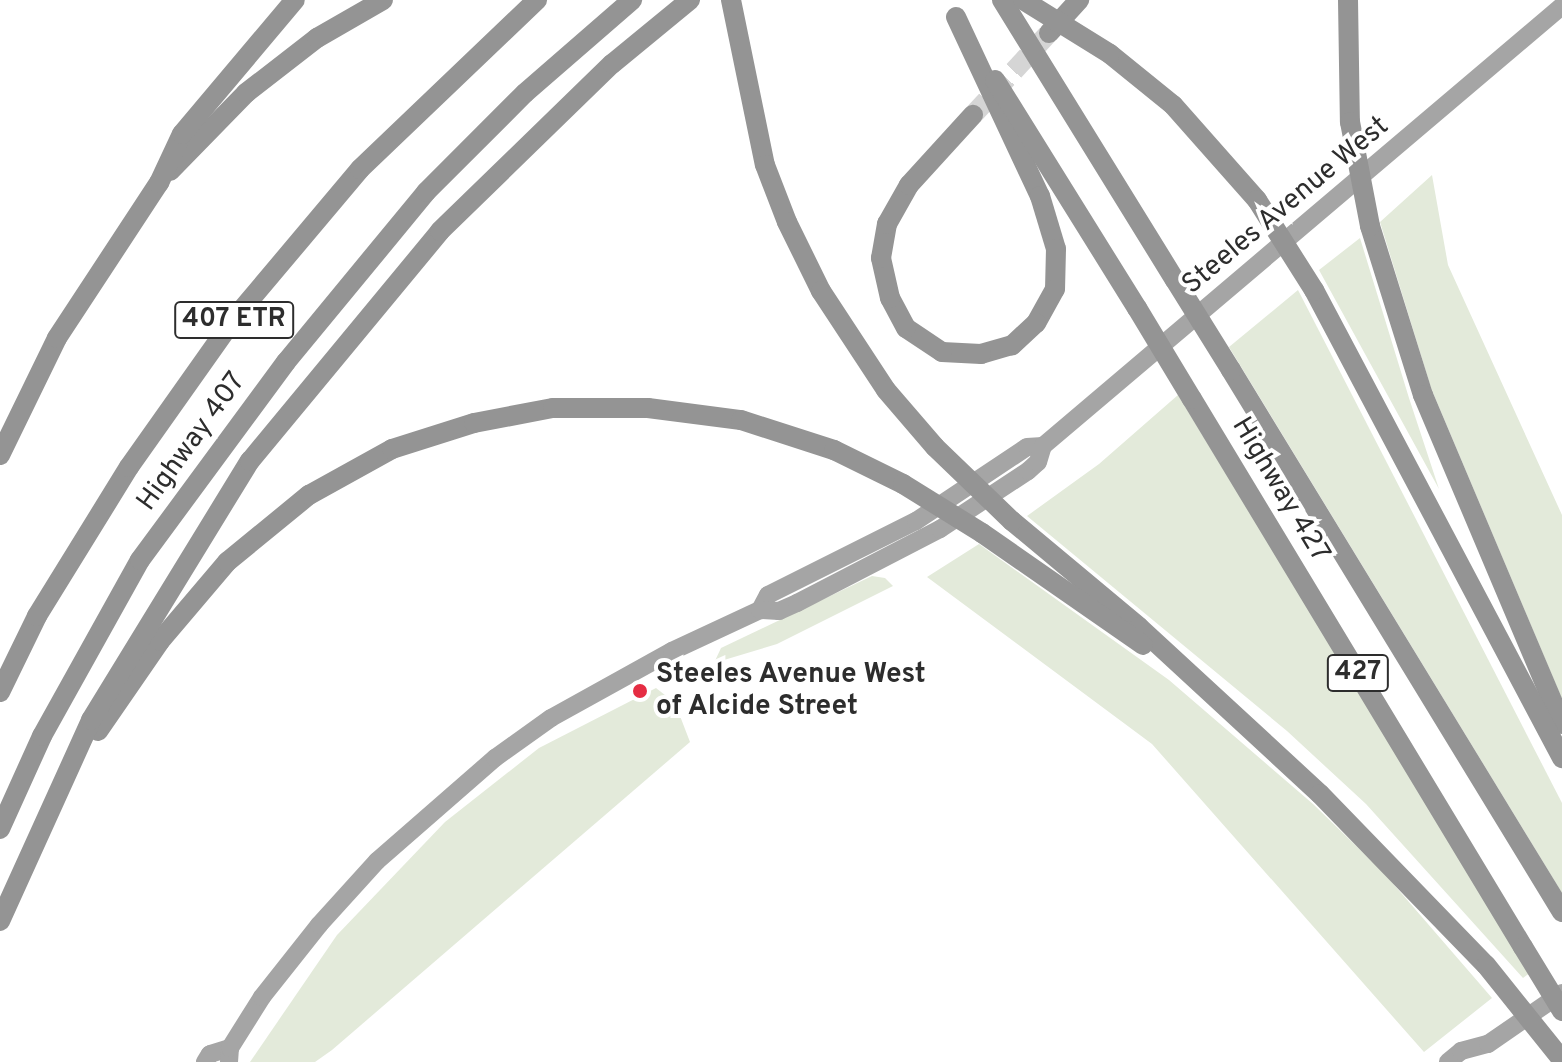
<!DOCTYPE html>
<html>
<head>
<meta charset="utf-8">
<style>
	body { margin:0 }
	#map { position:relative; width:1562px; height:1062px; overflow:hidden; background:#fff; font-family:Overpass,sans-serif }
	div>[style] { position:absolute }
	.green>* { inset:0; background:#e3eada }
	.highway-tunnel>* { height:20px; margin-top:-10px; transform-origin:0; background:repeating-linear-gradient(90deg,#d5d5d5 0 20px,transparent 0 30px) }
	.major>* { height:18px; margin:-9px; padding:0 9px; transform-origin:9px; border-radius:9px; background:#a5a5a5 }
	.highway>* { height:20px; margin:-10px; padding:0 10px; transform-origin:10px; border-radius:10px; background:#949494 }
	.highway-bridge>* { height:20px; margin:-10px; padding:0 10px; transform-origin:10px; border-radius:10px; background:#949494 }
	.dots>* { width:22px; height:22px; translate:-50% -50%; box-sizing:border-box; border:4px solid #fff; border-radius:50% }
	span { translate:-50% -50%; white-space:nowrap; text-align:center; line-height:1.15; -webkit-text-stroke:8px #fff; paint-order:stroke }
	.shield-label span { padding:2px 6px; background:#fff; border:2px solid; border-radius:6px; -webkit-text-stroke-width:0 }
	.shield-label { font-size:26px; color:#2d2d2d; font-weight:700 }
	.street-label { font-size:28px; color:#2d2d2d }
	.poi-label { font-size:28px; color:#2d2d2d; font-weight:700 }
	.left { translate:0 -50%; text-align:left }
</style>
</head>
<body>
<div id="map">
	<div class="green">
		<i style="clip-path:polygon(1432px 175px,1448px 265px,1562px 515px,1562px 699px,1431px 388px,1380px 222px)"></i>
		<i style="clip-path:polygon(1360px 238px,1409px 398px,1439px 489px,1319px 270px)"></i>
		<i style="clip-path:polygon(1298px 290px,1562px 803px,1562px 893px,1229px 347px)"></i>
		<i style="clip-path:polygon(1178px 395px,1531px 972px,1523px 978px,1366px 804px,1287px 731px,1027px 516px,1099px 464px)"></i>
		<i style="clip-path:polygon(979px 544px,1169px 680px,1313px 804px,1383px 872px,1492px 998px,1424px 1052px,1152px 744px,927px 577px)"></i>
		<i style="clip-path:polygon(872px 576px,885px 578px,893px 586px,777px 644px,714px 663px,721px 648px)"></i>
		<i style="clip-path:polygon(656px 688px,675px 703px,690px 742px,332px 1050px,315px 1062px,250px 1062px,337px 935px,445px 822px,539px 748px)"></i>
	</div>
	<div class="highway-tunnel">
		<i style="left:973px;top:115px;width:112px;rotate:-47.2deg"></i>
	</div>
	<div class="major">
		<i style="left:760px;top:610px;width:17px;rotate:-62deg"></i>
		<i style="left:768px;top:595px;width:165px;rotate:-26.6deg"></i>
		<i style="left:916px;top:521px;width:133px;rotate:-33.7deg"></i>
		<i style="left:1027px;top:447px;width:16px;rotate:-4deg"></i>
		<i style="left:1043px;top:446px;width:680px;rotate:-40.29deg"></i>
		<i style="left:205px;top:1062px;width:9px;rotate:-58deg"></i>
		<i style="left:210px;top:1054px;width:21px;rotate:-17deg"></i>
		<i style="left:229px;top:1062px;width:14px;rotate:-86deg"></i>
		<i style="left:230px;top:1048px;width:60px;rotate:-57.9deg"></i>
		<i style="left:262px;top:997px;width:92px;rotate:-51.6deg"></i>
		<i style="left:319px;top:925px;width:86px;rotate:-47.8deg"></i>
		<i style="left:377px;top:861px;width:157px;rotate:-41.1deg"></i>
		<i style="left:495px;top:758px;width:69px;rotate:-35.5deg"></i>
		<i style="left:551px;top:718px;width:138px;rotate:-29deg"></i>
		<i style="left:672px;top:651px;width:97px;rotate:-25deg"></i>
		<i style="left:760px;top:610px;width:19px;rotate:3deg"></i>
		<i style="left:779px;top:611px;width:20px;rotate:-24deg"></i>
		<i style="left:797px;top:603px;width:161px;rotate:-27.4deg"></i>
		<i style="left:940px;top:529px;width:105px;rotate:-33.4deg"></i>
		<i style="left:1028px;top:471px;width:13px;rotate:-42deg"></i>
		<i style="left:1038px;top:462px;width:17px;rotate:-73deg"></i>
		<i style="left:1448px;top:1062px;width:17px;rotate:-40deg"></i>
		<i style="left:1461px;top:1051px;width:28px;rotate:-15deg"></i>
		<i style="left:1488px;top:1044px;width:90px;rotate:-34.6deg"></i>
	</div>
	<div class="highway">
		<i style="left:731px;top:0;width:168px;rotate:78.4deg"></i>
		<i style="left:765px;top:165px;width:61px;rotate:68.9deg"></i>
		<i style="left:787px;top:222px;width:77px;rotate:63.8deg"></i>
		<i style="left:821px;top:291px;width:118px;rotate:56.7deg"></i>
		<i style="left:886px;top:390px;width:75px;rotate:49.3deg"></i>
		<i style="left:1002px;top:0;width:329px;rotate:58.3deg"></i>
		<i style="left:1348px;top:0;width:122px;rotate:89.1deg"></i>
		<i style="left:956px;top:17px;width:198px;rotate:64.9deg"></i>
		<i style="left:1040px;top:196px;width:55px;rotate:73.2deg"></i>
		<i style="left:1056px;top:249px;width:40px;rotate:91.4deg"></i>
		<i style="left:1055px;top:289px;width:39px;rotate:119deg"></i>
		<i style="left:1036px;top:323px;width:33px;rotate:137deg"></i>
		<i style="left:1012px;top:345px;width:32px;rotate:164deg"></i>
		<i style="left:981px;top:354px;width:39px;rotate:-177deg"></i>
		<i style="left:942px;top:352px;width:43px;rotate:-146.3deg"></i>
		<i style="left:906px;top:328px;width:34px;rotate:-118deg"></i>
		<i style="left:890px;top:298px;width:41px;rotate:-102.7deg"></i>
		<i style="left:881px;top:258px;width:35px;rotate:-80deg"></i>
		<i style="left:887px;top:224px;width:45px;rotate:-60.6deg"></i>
		<i style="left:909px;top:185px;width:95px;rotate:-47.6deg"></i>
		<i style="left:1049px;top:33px;width:45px;rotate:-47.7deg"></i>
		<i style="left:1110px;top:54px;width:81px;rotate:39deg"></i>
		<i style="left:1173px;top:105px;width:127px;rotate:48.5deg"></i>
		<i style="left:995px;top:80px;width:269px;rotate:58.1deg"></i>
		<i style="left:170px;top:171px;width:109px;rotate:-45.7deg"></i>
		<i style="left:246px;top:93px;width:90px;rotate:-37.8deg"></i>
		<i style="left:317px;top:38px;width:76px;rotate:-29.9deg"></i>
		<i style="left:1370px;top:226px;width:177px;rotate:72.6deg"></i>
		<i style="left:1423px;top:395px;width:357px;rotate:67.1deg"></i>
		<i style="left:1314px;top:290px;width:530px;rotate:62.08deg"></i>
		<i style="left:1231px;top:370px;width:635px;rotate:58.59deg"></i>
		<i style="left:1192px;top:399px;width:640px;rotate:58.87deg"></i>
		<i style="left:0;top:455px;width:130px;rotate:-64deg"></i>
		<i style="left:57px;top:338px;width:186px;rotate:-56.7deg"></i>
		<i style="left:159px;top:183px;width:54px;rotate:-64.9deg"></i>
		<i style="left:182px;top:134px;width:175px;rotate:-49.9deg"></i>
		<i style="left:1012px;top:521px;width:165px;rotate:39.8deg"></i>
		<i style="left:1139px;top:627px;width:246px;rotate:42.7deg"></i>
		<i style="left:1320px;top:794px;width:238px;rotate:45.9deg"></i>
		<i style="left:982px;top:533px;width:196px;rotate:34.8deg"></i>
		<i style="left:0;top:692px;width:85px;rotate:-64deg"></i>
		<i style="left:37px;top:616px;width:175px;rotate:-58.3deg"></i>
		<i style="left:129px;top:467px;width:180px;rotate:-54.7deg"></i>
		<i style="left:233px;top:320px;width:197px;rotate:-49.9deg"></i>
		<i style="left:360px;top:169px;width:245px;rotate:-43.7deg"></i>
		<i style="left:98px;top:731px;width:109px;rotate:-55.4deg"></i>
		<i style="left:160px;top:641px;width:104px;rotate:-49.7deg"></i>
		<i style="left:227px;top:562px;width:106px;rotate:-39.3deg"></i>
		<i style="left:309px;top:495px;width:95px;rotate:-29deg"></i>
		<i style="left:392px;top:449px;width:86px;rotate:-17.6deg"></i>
		<i style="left:474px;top:423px;width:80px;rotate:-10.8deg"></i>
		<i style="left:553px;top:408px;width:95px"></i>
		<i style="left:648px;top:408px;width:94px;rotate:7.4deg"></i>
		<i style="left:741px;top:420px;width:98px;rotate:17.9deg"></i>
		<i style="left:834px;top:450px;width:77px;rotate:26.2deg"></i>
		<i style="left:0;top:829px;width:102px;rotate:-65.7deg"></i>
		<i style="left:42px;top:736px;width:201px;rotate:-60.9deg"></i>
		<i style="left:140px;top:560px;width:246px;rotate:-53.6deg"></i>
		<i style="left:286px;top:362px;width:220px;rotate:-50.5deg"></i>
		<i style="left:426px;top:192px;width:140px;rotate:-45deg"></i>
		<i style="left:525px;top:93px;width:142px;rotate:-41deg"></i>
		<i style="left:0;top:921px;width:221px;rotate:-65.6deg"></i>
		<i style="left:91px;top:720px;width:304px;rotate:-58.5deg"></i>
		<i style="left:250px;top:461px;width:298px;rotate:-50.4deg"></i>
		<i style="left:440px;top:231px;width:240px;rotate:-44.2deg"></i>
		<i style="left:612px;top:64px;width:101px;rotate:-39.4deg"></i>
	</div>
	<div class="highway-bridge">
		<i style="left:1023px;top:0;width:102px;rotate:31.8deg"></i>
		<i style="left:1350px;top:122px;width:106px;rotate:79.1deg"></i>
		<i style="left:1257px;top:200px;width:107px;rotate:57.7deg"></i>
		<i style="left:1175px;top:280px;width:106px;rotate:58.1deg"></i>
		<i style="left:1137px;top:308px;width:106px;rotate:58.9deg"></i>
		<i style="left:935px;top:447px;width:107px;rotate:43.9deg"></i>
		<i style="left:903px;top:484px;width:93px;rotate:31.8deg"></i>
		<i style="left:1523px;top:947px;width:75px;rotate:58.6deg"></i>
		<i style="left:1486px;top:965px;width:122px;rotate:51.3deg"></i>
	</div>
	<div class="dots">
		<i style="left:640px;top:691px;background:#e52d43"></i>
	</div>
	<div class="shield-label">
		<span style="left:234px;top:320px">407 ETR</span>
		<span style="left:1358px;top:673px">427</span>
	</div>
	<div class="street-label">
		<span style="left:1286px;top:206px;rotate:-40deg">Steeles Avenue West</span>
		<span style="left:192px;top:442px;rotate:-54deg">Highway 407</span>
		<span style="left:1280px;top:490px;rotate:59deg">Highway 427</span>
	</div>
	<div class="poi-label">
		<span class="left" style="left:656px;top:691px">Steeles Avenue West<br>of Alcide Street</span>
	</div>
</div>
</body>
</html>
